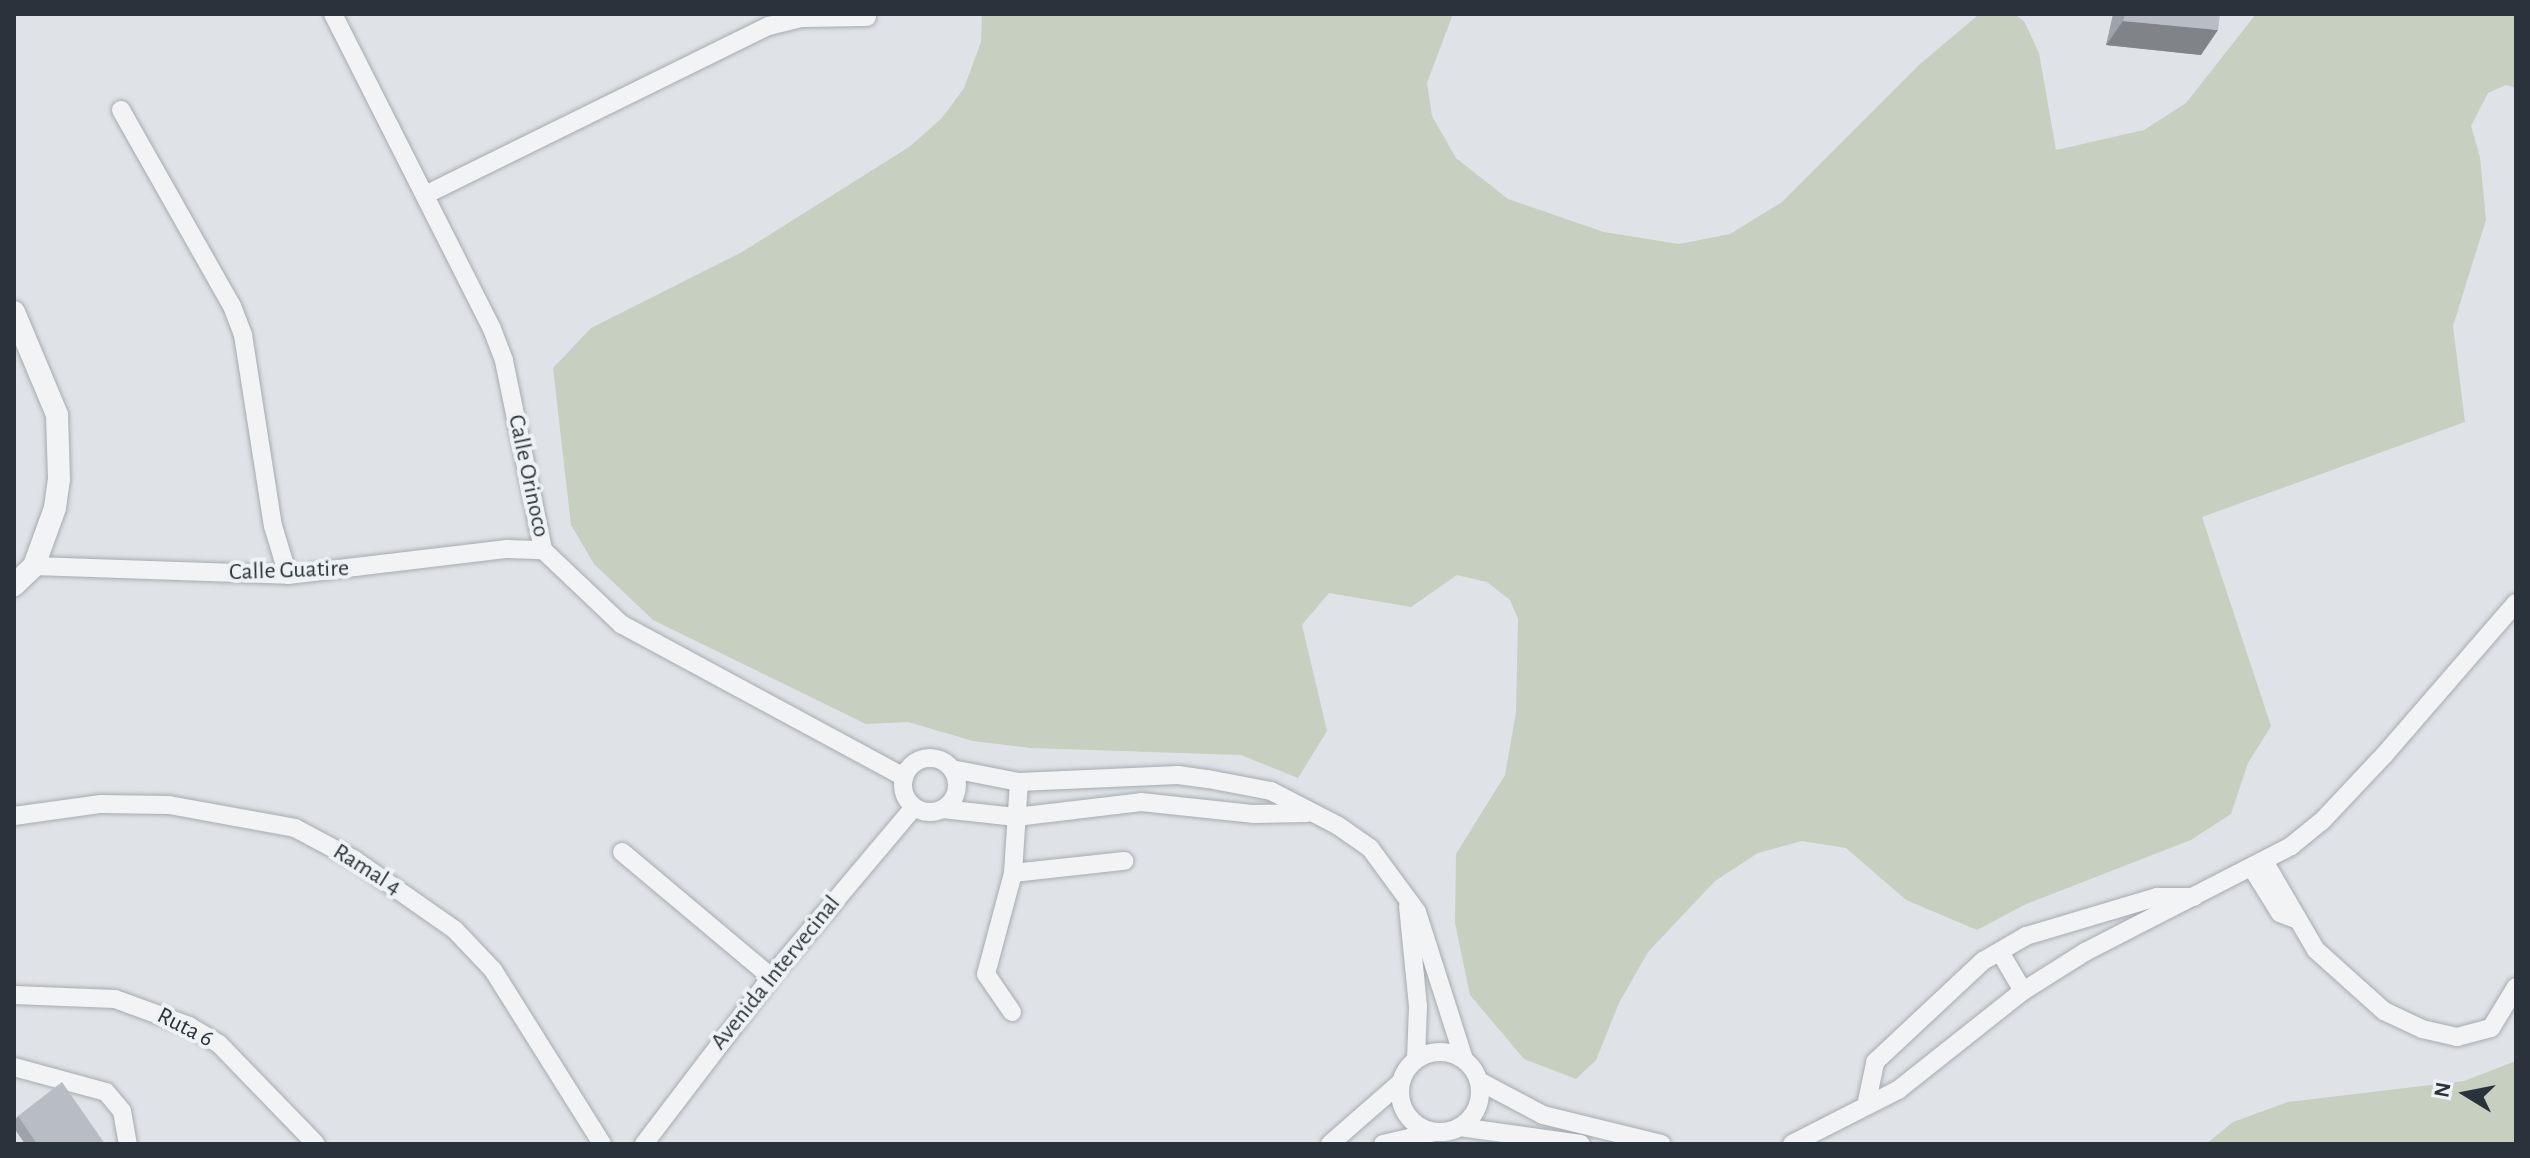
<!DOCTYPE html>
<html>
<head>
<meta charset="utf-8">
<style>
	body { margin:0 }
	#map { position:relative; width:2530px; height:1158px; overflow:hidden; background:#dfe3e7; font-family:"Alegreya Sans",sans-serif }
	div>[style] { position:absolute }
	.green>* { inset:0; background:#c7cfc1 }
	.roads { filter:drop-shadow(0 0 2px #a5abb0) drop-shadow(0 0 2px #a5abb0) }
	.minor>* { height:18px; margin:-9px; padding:0 9px; transform-origin:9px; border-radius:9px; background:#f1f3f5 }
	.minor>.ring { margin:-9px; padding:0; box-sizing:content-box; background:none; border:18px solid #f1f3f5; border-radius:50% }
	.tertiary>* { height:22px; margin:-11px; padding:0 11px; transform-origin:11px; border-radius:11px; background:#f1f3f5 }
	.wall>* { inset:0; background:#9da3a8 }
	.shaded-wall>* { inset:0; background:#808488 }
	.building>* { inset:0; background:#b7bdc3 }
	span { translate:-50% -50%; white-space:nowrap; text-align:center; line-height:1.15; -webkit-text-stroke:8px #eef2f4; paint-order:stroke }
	.street-label { font-size:24px; color:#2a333c }
	.frame { position:absolute; inset:0; border:16px solid #2a333c; pointer-events:none }
	.north { position:absolute; left:2426px; top:1054px; width:80px; height:80px; -webkit-text-stroke:6px #eef2f4; paint-order:stroke; rotate:280deg; font-size:22px; font-weight:700; line-height:32px; text-align:center; color:#2a333c }
	.north::after { content:''; display:block; margin:auto; width:28px; height:36px; background:#2a333c; clip-path:polygon(50% 0,100% 100%,50% 72%,0 100%) }
</style>
</head>
<body>
<div id="map">
	<div class="green">
		<i style="clip-path:polygon(982px 14px,1453px 14px,1427px 83px,1432px 116px,1456px 158px,1508px 199px,1604px 232px,1679px 244px,1730px 234px,1782px 202px,1920px 64px,1977px 16px,2014px 14px,2024px 21px,2039px 53px,2056px 150px,2144px 130px,2186px 103px,2256px 14px,2516px 14px,2516px 88px,2506px 85px,2488px 93px,2471px 126px,2480px 157px,2486px 220px,2453px 326px,2465px 422px,2202px 517px,2271px 726px,2248px 763px,2231px 814px,2191px 840px,2026px 904px,1977px 930px,1906px 900px,1846px 848px,1802px 841px,1758px 853px,1715px 881px,1648px 952px,1619px 1003px,1596px 1060px,1576px 1079px,1524px 1059px,1470px 995px,1455px 923px,1456px 854px,1505px 775px,1516px 712px,1518px 619px,1510px 600px,1487px 582px,1457px 575px,1411px 607px,1329px 593px,1302px 625px,1327px 731px,1298px 778px,1241px 755px,1031px 748px,973px 741px,908px 722px,866px 724px,653px 620px,594px 564px,571px 525px,553px 368px,591px 328px,742px 252px,909px 147px,942px 118px,964px 88px,981px 42px)"></i>
		<i style="clip-path:polygon(2516px 1061px,2516px 1144px,2206px 1144px,2233px 1122px,2288px 1102px,2464px 1081px)"></i>
	</div>
	<div class="roads">
		<div class="minor">
			<i style="left:333px;top:14px;width:353px;rotate:63.2deg"></i>
			<i style="left:492px;top:329px;width:34px;rotate:69deg"></i>
			<i style="left:504px;top:361px;width:193px;rotate:78.3deg"></i>
			<i style="left:543px;top:550px;width:108px;rotate:43.5deg"></i>
			<i style="left:621px;top:624px;width:322px;rotate:28.4deg"></i>
			<i style="left:121px;top:110px;width:225px;rotate:60.5deg"></i>
			<i style="left:232px;top:306px;width:31px;rotate:69deg"></i>
			<i style="left:243px;top:335px;width:193px;rotate:81.1deg"></i>
			<i style="left:273px;top:526px;width:51px;rotate:73deg"></i>
			<i style="left:427px;top:194px;width:381px;rotate:-26.2deg"></i>
			<i style="left:769px;top:26px;width:33px;rotate:-14deg"></i>
			<i style="left:801px;top:18px;width:66px;rotate:-0.9deg"></i>
			<i style="left:34px;top:566px;width:254px;rotate:2deg"></i>
			<i style="left:288px;top:575px;width:221px;rotate:-6.8deg"></i>
			<i style="left:507px;top:549px;width:36px;rotate:2deg"></i>
			<i class="ring" style="left:903px;top:758px;width:36px;height:36px"></i>
			<i style="left:952px;top:769px;width:68px;rotate:11deg"></i>
			<i style="left:1019px;top:782px;width:159px;rotate:-2.5deg"></i>
			<i style="left:1178px;top:775px;width:30px;rotate:8deg"></i>
			<i style="left:1208px;top:779px;width:64px;rotate:10.8deg"></i>
			<i style="left:1271px;top:791px;width:74px;rotate:27.3deg"></i>
			<i style="left:1337px;top:825px;width:40px;rotate:34.9deg"></i>
			<i style="left:1370px;top:848px;width:79px;rotate:53.7deg"></i>
			<i style="left:1417px;top:912px;width:154px;rotate:72.3deg"></i>
			<i style="left:1019px;top:782px;width:91px;rotate:93.8deg"></i>
			<i style="left:1013px;top:873px;width:112px;rotate:-6.2deg"></i>
			<i style="left:943px;top:809px;width:73px;rotate:6.3deg"></i>
			<i style="left:1016px;top:817px;width:126px;rotate:-6.8deg"></i>
			<i style="left:1141px;top:802px;width:114px;rotate:6.1deg"></i>
			<i style="left:1254px;top:814px;width:53px;rotate:-1.1deg"></i>
			<i style="left:14px;top:816px;width:88px;rotate:-7.9deg"></i>
			<i style="left:101px;top:804px;width:68px;rotate:0.8deg"></i>
			<i style="left:169px;top:805px;width:128px;rotate:10.3deg"></i>
			<i style="left:295px;top:828px;width:68px;rotate:28.1deg"></i>
			<i style="left:355px;top:860px;width:122px;rotate:35deg"></i>
			<i style="left:455px;top:930px;width:55px;rotate:46.5deg"></i>
			<i style="left:493px;top:970px;width:205px;rotate:57.9deg"></i>
			<i style="left:622px;top:852px;width:194px;rotate:40deg"></i>
			<i style="left:2264px;top:861px;width:103px;rotate:59.7deg"></i>
			<i style="left:2316px;top:950px;width:91px;rotate:41.9deg"></i>
			<i style="left:2384px;top:1011px;width:42px;rotate:25.3deg"></i>
			<i style="left:2422px;top:1029px;width:36px;rotate:13deg"></i>
			<i style="left:2457px;top:1037px;width:35px;rotate:-15deg"></i>
			<i style="left:2491px;top:1028px;width:48px;rotate:-58.6deg"></i>
			<i style="left:2252px;top:868px;width:53px;rotate:58.1deg"></i>
			<i style="left:2280px;top:913px;width:17px;rotate:21deg"></i>
			<i style="left:1408px;top:906px;width:101px;rotate:84.3deg"></i>
			<i style="left:1418px;top:1007px;width:52px;rotate:92.2deg"></i>
			<i style="left:2000px;top:952px;width:45px;rotate:59.5deg"></i>
			<i style="left:14px;top:995px;width:101px;rotate:2.3deg"></i>
			<i style="left:115px;top:999px;width:79px;rotate:20deg"></i>
			<i style="left:189px;top:1026px;width:35px;rotate:31deg"></i>
			<i style="left:219px;top:1044px;width:139px;rotate:45.9deg"></i>
			<i style="left:1012px;top:1012px;width:46px;rotate:-124.4deg"></i>
			<i style="left:986px;top:974px;width:105px;rotate:-75deg"></i>
			<i class="ring" style="left:1400px;top:1052px;width:62px;height:62px"></i>
			<i style="left:14px;top:1067px;width:95px;rotate:15.2deg"></i>
			<i style="left:106px;top:1092px;width:25px;rotate:50deg"></i>
			<i style="left:122px;top:1111px;width:34px;rotate:80deg"></i>
			<i style="left:1479px;top:1081px;width:72px;rotate:28deg"></i>
			<i style="left:1543px;top:1115px;width:122px;rotate:13.7deg"></i>
			<i style="left:1867px;top:1101px;width:40px;rotate:-78deg"></i>
			<i style="left:1875px;top:1062px;width:148px;rotate:-43.1deg"></i>
			<i style="left:1983px;top:961px;width:50px;rotate:-30.2deg"></i>
			<i style="left:2026px;top:936px;width:137px;rotate:-16.6deg"></i>
			<i style="left:2157px;top:897px;width:37px"></i>
			<i style="left:1460px;top:1127px;width:122px;rotate:8deg"></i>
			<i style="left:644px;top:1144px;width:210px;rotate:-52.7deg"></i>
			<i style="left:771px;top:977px;width:222px;rotate:-49.9deg"></i>
			<i style="left:1330px;top:1144px;width:93px;rotate:-41.1deg"></i>
			<i style="left:1383px;top:1144px;width:53px;rotate:-13deg"></i>
			<i style="left:1792px;top:1144px;width:119px;rotate:-27deg"></i>
			<i style="left:1898px;top:1090px;width:159px;rotate:-38.4deg"></i>
			<i style="left:2023px;top:991px;width:73px;rotate:-32.2deg"></i>
			<i style="left:2085px;top:952px;width:232px;rotate:-27.2deg"></i>
			<i style="left:2291px;top:846px;width:38px;rotate:-39deg"></i>
			<i style="left:2321px;top:822px;width:93px;rotate:-46.7deg"></i>
			<i style="left:2385px;top:754px;width:200px;rotate:-49.1deg"></i>
		</div>
		<div class="tertiary">
			<i style="left:14px;top:312px;width:112px;rotate:67.3deg"></i>
			<i style="left:57px;top:415px;width:64px;rotate:88.2deg"></i>
			<i style="left:59px;top:479px;width:29px;rotate:98deg"></i>
			<i style="left:55px;top:508px;width:62px;rotate:109.9deg"></i>
			<i style="left:34px;top:566px;width:28px;rotate:136deg"></i>
		</div>
	</div>
	<div class="wall">
		<i style="clip-path:polygon(2113px 14px,2220px 14px,2201px 55px,2106px 45px)"></i>
		<i style="clip-path:polygon(18px 1116px,105px 1144px,25px 1144px,14px 1128px,14px 1121px)"></i>
	</div>
	<div class="shaded-wall">
		<i style="clip-path:polygon(2123px 21px,2218px 30px,2201px 55px,2106px 45px)"></i>
	</div>
	<div class="building">
		<i style="clip-path:polygon(2125px 14px,2220px 14px,2218px 30px,2123px 21px)"></i>
		<i style="clip-path:polygon(62px 1082px,105px 1144px,37px 1144px,18px 1116px)"></i>
	</div>
	<div class="street-label">
		<span style="left:528px;top:476px;rotate:78deg">Calle Orinoco</span>
		<span style="left:289px;top:571px;rotate:-2deg">Calle Guatire</span>
		<span style="left:367px;top:870px;rotate:32deg">Ramal 4</span>
		<span style="left:776px;top:973px;rotate:-51deg">Avenida Intervecinal</span>
		<span style="left:185px;top:1028px;rotate:27deg">Ruta 6</span>
	</div>
	<div class="frame"></div>
	<div class="north">N</div>
</div>
</body>
</html>
